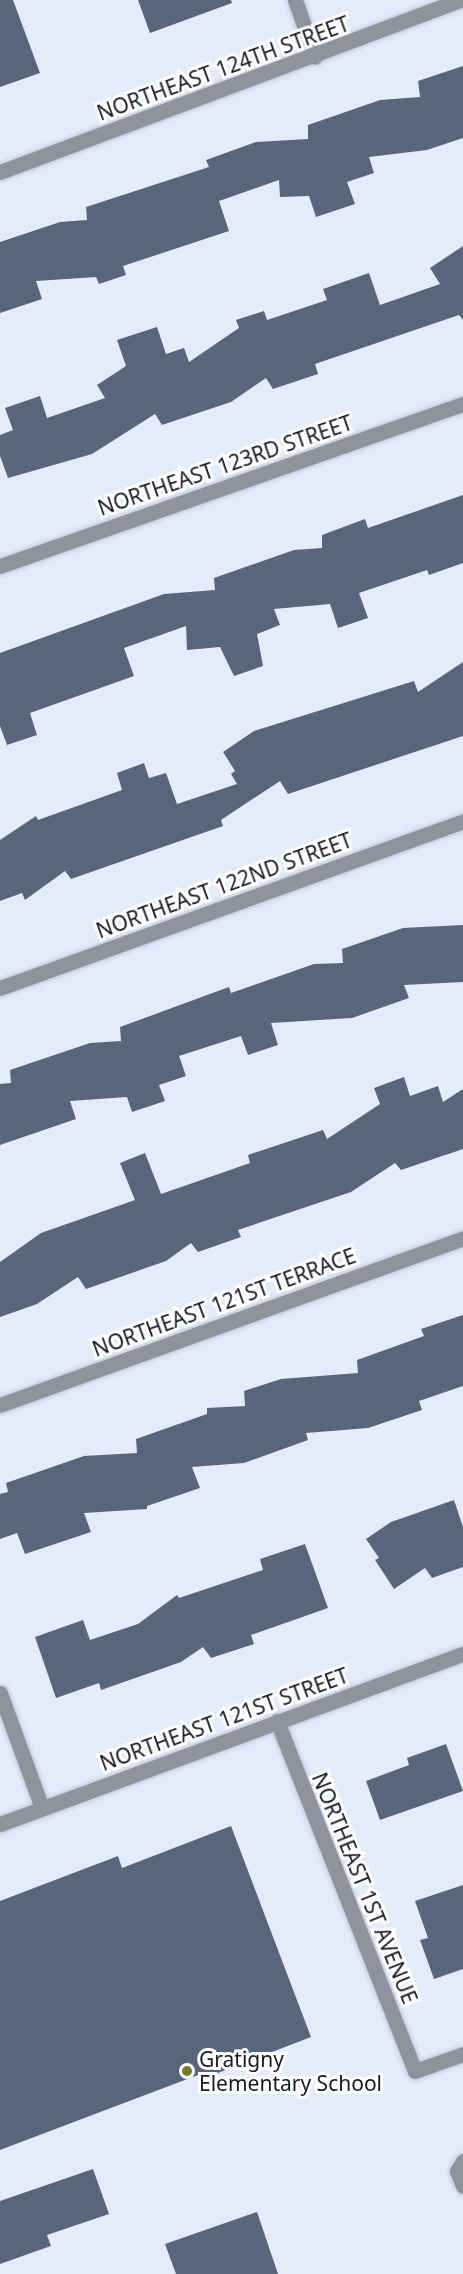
<!DOCTYPE html>
<html>
<head>
<meta charset="utf-8">
<style>
	body { margin:0 }
	#map { position:relative; width:463px; height:2274px; overflow:hidden; background:#e4ecfc; font-family:"Noto Sans",sans-serif }
	div>[style] { position:absolute }
	.building>* { inset:0; background:#59657b }
	.roads { filter:drop-shadow(0 0 2px #c3cad9) drop-shadow(0 0 2px #c3cad9) }
	.lane>* { height:15px; margin:-7.5px; padding:0 7.5px; transform-origin:7.5px; border-radius:7.5px; background:#8e939e }
	.street>* { height:15px; margin:-7.5px; padding:0 7.5px; transform-origin:7.5px; border-radius:7.5px; background:#8e939e }
	.dots>* { width:16px; height:16px; translate:-50% -50%; box-sizing:border-box; border:3px solid #fff; border-radius:50% }
	span { translate:-50% -50%; white-space:nowrap; text-align:center; line-height:1.15; -webkit-text-stroke:6px #fff; paint-order:stroke }
	.street-label { font-size:21px; color:#161a23 }
	.poi-label { font-size:21px; color:#161a23 }
	.left { translate:0 -50%; text-align:left }
</style>
</head>
<body>
<div id="map">
	<div class="building">
		<i style="clip-path:polygon(0 0,13px 0,40px 73px,0 87px)"></i>
		<i style="clip-path:polygon(138px 0,231px 0,232px 3px,150px 33px)"></i>
		<i style="clip-path:polygon(463px 66px,463px 138px,427px 150px,369px 157px,374px 173px,347px 182px,355px 204px,316px 217px,309px 196px,280px 197px,279px 180px,219px 201px,229px 231px,123px 266px,126px 275px,99px 284px,96px 277px,36px 281px,42px 299px,0 313px,0 242px,60px 222px,87px 220px,86px 207px,209px 167px,206px 160px,256px 142px,308px 139px,308px 125px,380px 100px,420px 97px,418px 81px)"></i>
		<i style="clip-path:polygon(463px 246px,463px 320px,459px 315px,315px 364px,318px 374px,273px 389px,266px 378px,231px 402px,162px 425px,155px 414px,92px 454px,8px 478px,0 456px,0 435px,13px 430px,5px 408px,40px 396px,47px 418px,105px 398px,97px 385px,126px 366px,117px 340px,157px 327px,166px 354px,184px 348px,189px 362px,239px 328px,236px 320px,264px 311px,267px 320px,327px 300px,323px 289px,369px 273px,380px 305px,440px 284px,430px 268px)"></i>
		<i style="clip-path:polygon(463px 495px,463px 563px,429px 575px,427px 570px,359px 593px,368px 618px,338px 628px,330px 604px,274px 609px,280px 625px,257px 634px,263px 666px,234px 676px,220px 647px,187px 650px,186px 626px,124px 648px,134px 676px,30px 713px,37px 735px,7px 745px,0 726px,0 653px,164px 594px,215px 590px,214px 578px,294px 550px,322px 548px,322px 535px,365px 519px,368px 528px)"></i>
		<i style="clip-path:polygon(463px 662px,463px 736px,288px 794px,280px 781px,221px 820px,223px 826px,71px 879px,65px 871px,25px 900px,22px 893px,0 901px,0 840px,36px 816px,38px 820px,122px 790px,117px 773px,144px 763px,149px 778px,166px 773px,177px 804px,237px 784px,231px 774px,235px 771px,223px 752px,254px 731px,414px 681px,418px 692px)"></i>
		<i style="clip-path:polygon(463px 925px,463px 982px,404px 985px,409px 998px,352px 1018px,271px 1023px,278px 1045px,248px 1055px,241px 1036px,179px 1056px,186px 1076px,159px 1085px,165px 1101px,132px 1112px,127px 1097px,70px 1101px,76px 1119px,0 1145px,0 1084px,11px 1083px,10px 1070px,90px 1043px,121px 1041px,120px 1027px,229px 987px,231px 993px,314px 964px,343px 963px,342px 949px,403px 928px)"></i>
		<i style="clip-path:polygon(404px 1077px,410px 1096px,438px 1086px,443px 1102px,463px 1089px,463px 1149px,401px 1170px,395px 1163px,351px 1192px,238px 1230px,241px 1237px,198px 1252px,191px 1243px,166px 1261px,86px 1289px,78px 1277px,37px 1304px,0 1317px,0 1262px,41px 1233px,135px 1200px,120px 1163px,145px 1153px,161px 1194px,250px 1163px,248px 1155px,323px 1130px,327px 1139px,380px 1104px,374px 1088px)"></i>
		<i style="clip-path:polygon(463px 1315px,463px 1386px,419px 1401px,422px 1410px,368px 1428px,306px 1433px,308px 1440px,244px 1463px,192px 1467px,200px 1488px,147px 1506px,147px 1509px,84px 1513px,91px 1532px,25px 1554px,17px 1533px,0 1539px,0 1494px,8px 1492px,6px 1483px,84px 1456px,137px 1453px,136px 1439px,207px 1414px,207px 1408px,245px 1406px,244px 1391px,281px 1379px,358px 1373px,357px 1360px,424px 1336px,421px 1329px)"></i>
		<i style="clip-path:polygon(454px 1500px,463px 1527px,463px 1567px,432px 1578px,425px 1568px,394px 1589px,375px 1560px,379px 1558px,366px 1539px,391px 1522px)"></i>
		<i style="clip-path:polygon(305px 1544px,328px 1608px,251px 1635px,254px 1644px,211px 1658px,203px 1647px,181px 1662px,101px 1690px,99px 1683px,56px 1698px,35px 1637px,83px 1620px,90px 1640px,138px 1624px,177px 1595px,179px 1598px,263px 1570px,260px 1559px)"></i>
		<i style="clip-path:polygon(446px 1744px,463px 1791px,380px 1820px,366px 1781px,409px 1765px,407px 1758px)"></i>
		<i style="clip-path:polygon(231px 1826px,311px 2037px,200px 2080px,198px 2075px,0 2150px,0 1901px,118px 1856px,122px 1868px)"></i>
		<i style="clip-path:polygon(463px 1885px,463px 1969px,434px 1979px,420px 1940px,428px 1938px,415px 1901px)"></i>
		<i style="clip-path:polygon(93px 2169px,109px 2214px,47px 2235px,51px 2246px,0 2264px,0 2201px)"></i>
		<i style="clip-path:polygon(257px 2212px,278px 2274px,176px 2274px,165px 2244px)"></i>
	</div>
	<div class="roads">
		<div class="lane">
			<i style="left:463px;top:2161px;width:12px;rotate:121deg"></i>
			<i style="left:457px;top:2171px;width:16px;rotate:68deg"></i>
		</div>
		<div class="street">
			<i style="left:295px;top:0;width:60px;rotate:70.7deg"></i>
			<i style="left:0;top:172px;width:490px;rotate:-20.5deg"></i>
			<i style="left:0;top:566px;width:491px;rotate:-19.3deg"></i>
			<i style="left:0;top:988px;width:492px;rotate:-19.8deg"></i>
			<i style="left:0;top:1405px;width:492px;rotate:-19.8deg"></i>
			<i style="left:0;top:1693px;width:122px;rotate:69.9deg"></i>
			<i style="left:277px;top:1721px;width:376px;rotate:68.5deg"></i>
			<i style="left:415px;top:2071px;width:51px;rotate:-19.5deg"></i>
			<i style="left:0;top:1824px;width:493px;rotate:-20.2deg"></i>
		</div>
	</div>
	<div class="dots">
		<i style="left:187px;top:2071px;background:#757c26"></i>
	</div>
	<div class="street-label">
		<span style="left:223px;top:68px;rotate:-20deg">NORTHEAST 124TH STREET</span>
		<span style="left:225px;top:465px;rotate:-19deg">NORTHEAST 123RD STREET</span>
		<span style="left:224px;top:885px;rotate:-20deg">NORTHEAST 122ND STREET</span>
		<span style="left:224px;top:1302px;rotate:-20deg">NORTHEAST 121ST TERRACE</span>
		<span style="left:224px;top:1719px;rotate:-20deg">NORTHEAST 121ST STREET</span>
		<span style="left:365px;top:1888px;rotate:68deg">NORTHEAST 1ST AVENUE</span>
	</div>
	<div class="poi-label">
		<span class="left" style="left:199px;top:2071px">Gratigny<br>Elementary School</span>
	</div>
</div>
</body>
</html>
